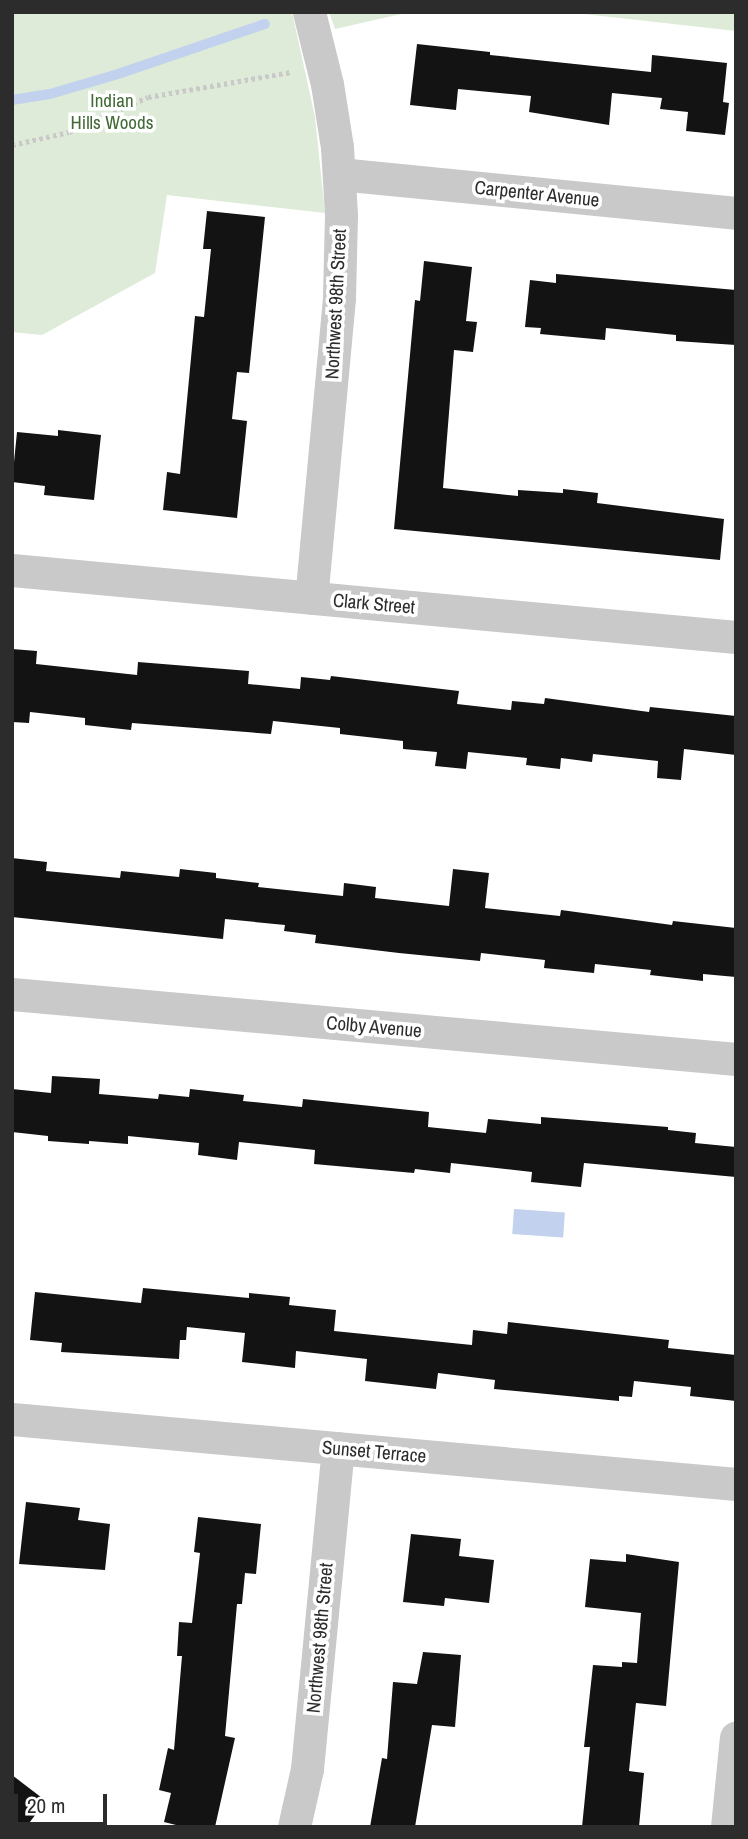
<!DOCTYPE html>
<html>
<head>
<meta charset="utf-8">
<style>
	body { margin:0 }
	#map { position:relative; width:748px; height:1839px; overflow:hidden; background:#fff; font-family:"Archivo Narrow",sans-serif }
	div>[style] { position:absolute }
	.green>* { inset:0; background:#ddebd8 }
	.water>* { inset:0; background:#c2d1ed; transform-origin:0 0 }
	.stream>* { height:10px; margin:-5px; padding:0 5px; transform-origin:5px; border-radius:5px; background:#c2d1ed }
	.building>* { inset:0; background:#131313 }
	.path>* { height:4.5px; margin-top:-2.25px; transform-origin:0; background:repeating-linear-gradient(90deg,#c9c9c9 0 3.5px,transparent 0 7px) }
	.minor>* { height:33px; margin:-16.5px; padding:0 16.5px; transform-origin:16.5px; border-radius:16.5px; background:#c9c9c9 }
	span { translate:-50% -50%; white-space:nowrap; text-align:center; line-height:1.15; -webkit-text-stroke:7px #fff; paint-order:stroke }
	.park-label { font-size:19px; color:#426a37 }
	.street-label { font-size:19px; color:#2c2c2c }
	.frame { position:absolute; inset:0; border:14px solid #2c2c2c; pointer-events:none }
	.scale { position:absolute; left:14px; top:1794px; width:93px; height:32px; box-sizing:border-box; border:4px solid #2c2c2c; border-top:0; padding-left:9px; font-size:21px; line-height:24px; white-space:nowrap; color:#2c2c2c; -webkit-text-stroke:5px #fff; paint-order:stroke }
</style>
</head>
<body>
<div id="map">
	<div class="green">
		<i style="clip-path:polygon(12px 12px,292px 12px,315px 117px,325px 213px,167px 195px,155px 273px,42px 335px,12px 332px)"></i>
		<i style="clip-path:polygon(329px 12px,410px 12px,335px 29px)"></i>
		<i style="clip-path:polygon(566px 12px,736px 12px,736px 31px)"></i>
	</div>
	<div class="water">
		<i style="left:514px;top:1209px;width:51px;height:25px;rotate:4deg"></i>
	</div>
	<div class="stream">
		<i style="left:12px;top:100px;width:38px;rotate:-9deg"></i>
		<i style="left:50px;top:94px;width:71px;rotate:-16.4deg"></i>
		<i style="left:118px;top:74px;width:155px;rotate:-18.8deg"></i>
	</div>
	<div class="building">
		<i style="clip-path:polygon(417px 44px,490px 52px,490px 55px,651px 72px,652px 55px,727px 63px,723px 102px,729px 103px,725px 135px,686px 131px,688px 112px,660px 109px,662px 98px,612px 93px,609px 125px,529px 112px,531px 96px,458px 89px,456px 110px,410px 105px)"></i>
		<i style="clip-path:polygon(207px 211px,265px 217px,249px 373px,237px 372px,232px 419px,247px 421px,237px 518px,163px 510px,167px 472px,180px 474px,195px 316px,204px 317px,211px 249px,203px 249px)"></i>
		<i style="clip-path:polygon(424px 261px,472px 267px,466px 321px,477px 322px,473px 352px,454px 350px,443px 488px,518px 496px,518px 490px,563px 493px,563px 489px,598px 493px,597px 503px,724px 519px,720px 560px,394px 529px,415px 300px,420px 301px)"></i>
		<i style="clip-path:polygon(556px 274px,736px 290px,736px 345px,676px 341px,676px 335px,606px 328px,605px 340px,540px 334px,541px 328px,525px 327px,530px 280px,556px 283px)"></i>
		<i style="clip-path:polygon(58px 430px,101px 435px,94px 500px,44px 495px,45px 486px,12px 482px,17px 432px,58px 436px)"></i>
		<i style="clip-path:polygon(12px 649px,37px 651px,36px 664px,137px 675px,138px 662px,249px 671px,248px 684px,300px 689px,301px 677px,330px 680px,331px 676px,459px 691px,457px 704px,511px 710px,512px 701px,544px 704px,545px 698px,649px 712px,650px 707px,736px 716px,736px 755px,684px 749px,681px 780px,657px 778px,658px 761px,593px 754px,592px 762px,561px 758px,560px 769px,526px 765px,527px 758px,468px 752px,466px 769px,435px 766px,437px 752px,403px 749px,403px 741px,340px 734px,340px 728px,273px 721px,271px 734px,132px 723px,131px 730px,85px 725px,85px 718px,30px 712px,29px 723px,12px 722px)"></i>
		<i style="clip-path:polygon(12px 858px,47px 862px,46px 871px,120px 878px,121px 871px,179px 877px,180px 869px,216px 873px,216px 878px,259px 883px,258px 887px,343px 896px,344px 883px,376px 887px,375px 898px,449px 906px,453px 869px,489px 873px,485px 908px,560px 916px,561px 910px,672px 925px,673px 921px,736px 928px,736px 977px,703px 974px,703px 981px,650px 975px,651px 970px,595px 964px,594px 973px,544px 968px,545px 960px,481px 953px,480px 961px,399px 953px,315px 943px,316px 935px,284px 931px,285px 925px,225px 919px,223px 939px,12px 917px)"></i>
		<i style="clip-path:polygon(52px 1076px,100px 1079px,99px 1094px,158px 1099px,159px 1094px,189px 1097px,190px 1089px,244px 1095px,243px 1101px,302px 1107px,303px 1099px,429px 1112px,428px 1127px,486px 1133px,488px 1119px,541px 1124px,541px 1117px,668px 1127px,668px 1130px,696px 1133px,695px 1143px,736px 1147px,736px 1177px,584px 1163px,581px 1187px,531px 1182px,532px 1172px,451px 1163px,450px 1173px,415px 1169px,414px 1173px,314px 1164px,315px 1150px,239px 1142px,237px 1160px,198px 1155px,199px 1143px,128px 1136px,128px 1144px,89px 1141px,89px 1144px,48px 1141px,48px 1136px,12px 1132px,12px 1089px,51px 1093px)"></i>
		<i style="clip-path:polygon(143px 1288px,249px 1298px,249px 1293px,290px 1297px,289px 1305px,336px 1310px,334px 1331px,472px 1345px,473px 1330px,507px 1334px,508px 1322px,669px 1340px,668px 1348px,736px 1355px,736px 1401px,690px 1396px,691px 1387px,634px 1381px,632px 1397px,619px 1396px,619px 1401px,494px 1389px,495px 1380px,438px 1373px,436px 1389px,365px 1381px,367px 1359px,296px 1351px,295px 1368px,242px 1362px,245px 1333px,187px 1327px,186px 1340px,180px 1340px,179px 1359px,61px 1352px,62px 1343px,30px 1340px,35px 1292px,141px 1303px)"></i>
		<i style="clip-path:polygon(26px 1502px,80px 1508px,78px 1520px,110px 1524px,105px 1570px,19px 1564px)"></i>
		<i style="clip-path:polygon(198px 1517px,261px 1524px,256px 1574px,245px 1573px,242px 1604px,237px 1604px,225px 1736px,235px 1738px,215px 1827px,184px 1827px,164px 1822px,171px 1793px,159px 1790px,168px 1748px,174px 1750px,182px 1656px,177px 1656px,179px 1622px,192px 1623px,200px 1553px,194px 1552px)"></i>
		<i style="clip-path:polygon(411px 1534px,461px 1539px,459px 1556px,494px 1560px,489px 1603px,445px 1598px,444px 1606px,403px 1602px)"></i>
		<i style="clip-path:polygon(626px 1554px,679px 1562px,666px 1706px,636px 1703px,629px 1771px,644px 1773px,639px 1827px,582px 1827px,590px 1747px,584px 1747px,593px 1665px,622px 1667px,622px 1662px,637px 1663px,641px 1613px,585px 1607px,590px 1559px,626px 1562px)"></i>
		<i style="clip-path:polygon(423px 1652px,461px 1655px,455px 1727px,432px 1725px,415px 1827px,370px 1827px,382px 1758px,387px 1759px,393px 1682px,417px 1684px)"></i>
		<i style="clip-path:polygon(12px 1775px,46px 1801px,26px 1827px,12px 1827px)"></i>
	</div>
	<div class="path">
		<i style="left:12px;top:145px;width:58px;rotate:-12.8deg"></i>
		<i style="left:69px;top:132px;width:86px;rotate:-23.9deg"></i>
		<i style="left:148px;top:97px;width:145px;rotate:-9.9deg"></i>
	</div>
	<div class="minor">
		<i style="left:309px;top:12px;width:74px;rotate:76deg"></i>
		<i style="left:327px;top:84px;width:64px;rotate:81deg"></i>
		<i style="left:337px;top:147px;width:68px;rotate:86.6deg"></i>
		<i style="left:341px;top:215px;width:83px;rotate:91.4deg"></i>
		<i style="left:339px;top:298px;width:301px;rotate:95.3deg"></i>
		<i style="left:339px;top:174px;width:399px;rotate:5.6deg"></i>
		<i style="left:12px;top:570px;width:727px;rotate:5.29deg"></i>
		<i style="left:12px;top:994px;width:727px;rotate:5.13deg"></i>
		<i style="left:12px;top:1419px;width:727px;rotate:5.13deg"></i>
		<i style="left:294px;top:1827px;width:59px;rotate:-77.4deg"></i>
		<i style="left:307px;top:1769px;width:322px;rotate:-84.5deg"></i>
		<i style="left:727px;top:1827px;width:90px;rotate:-84.3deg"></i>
	</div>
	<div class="park-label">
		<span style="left:112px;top:112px">Indian<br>Hills Woods</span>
	</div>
	<div class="street-label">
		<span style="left:537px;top:194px;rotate:6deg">Carpenter Avenue</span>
		<span style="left:336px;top:304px;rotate:-87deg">Northwest 98th Street</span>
		<span style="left:374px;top:604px;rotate:5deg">Clark Street</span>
		<span style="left:374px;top:1027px;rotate:5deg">Colby Avenue</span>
		<span style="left:374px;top:1452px;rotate:5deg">Sunset Terrace</span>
		<span style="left:320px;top:1638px;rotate:-85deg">Northwest 98th Street</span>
	</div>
	<div class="frame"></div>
	<div class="scale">20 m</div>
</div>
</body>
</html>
